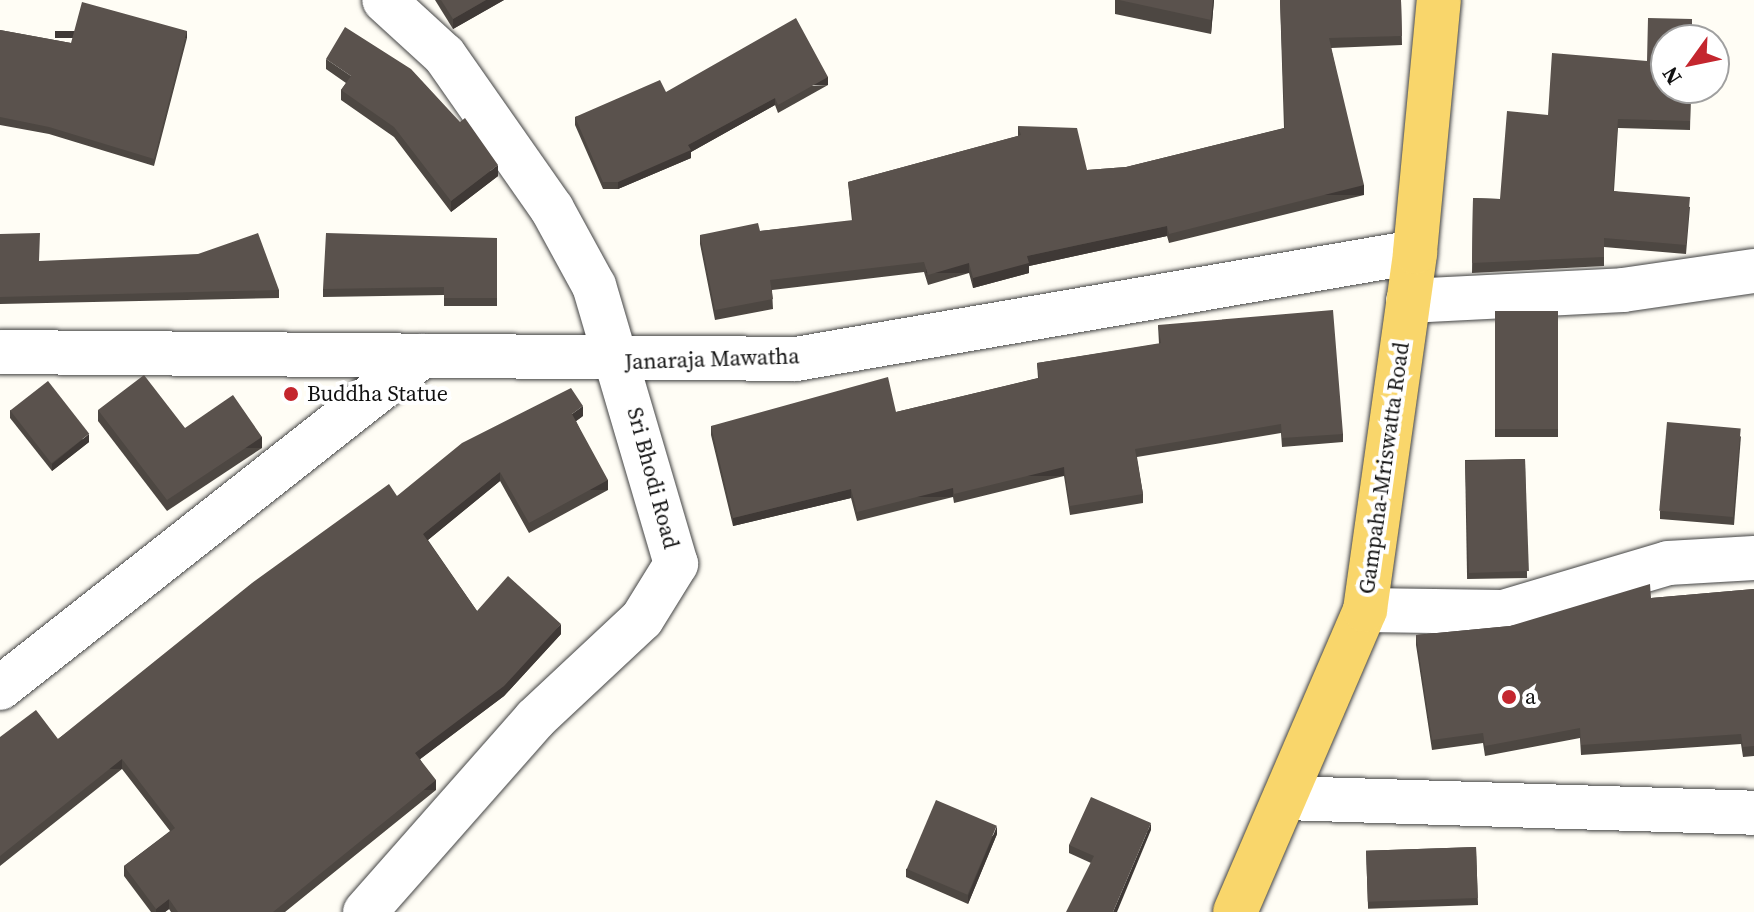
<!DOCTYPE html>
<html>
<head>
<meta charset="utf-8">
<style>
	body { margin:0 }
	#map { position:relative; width:1754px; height:912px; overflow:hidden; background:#fffdf5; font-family:"Source Serif 4",serif }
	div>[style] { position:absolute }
	.roads { filter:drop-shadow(0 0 2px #444) drop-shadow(0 0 2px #444) }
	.street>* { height:44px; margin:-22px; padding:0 22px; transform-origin:22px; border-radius:22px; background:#fff }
	.primary>* { height:44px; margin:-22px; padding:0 22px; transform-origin:22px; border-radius:22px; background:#f9d66b }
	.wall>* { inset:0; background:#4d4742; transform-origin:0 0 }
	.shaded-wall>* { inset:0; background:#3f3936; transform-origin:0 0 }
	.building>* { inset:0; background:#5a524d; transform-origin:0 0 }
	.dots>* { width:22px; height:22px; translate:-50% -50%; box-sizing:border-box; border:4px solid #fff; border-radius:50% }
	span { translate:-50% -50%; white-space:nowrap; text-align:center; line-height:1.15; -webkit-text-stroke:8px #fff; paint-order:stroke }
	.street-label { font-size:22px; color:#111 }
	.poi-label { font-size:22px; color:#111 }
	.left { translate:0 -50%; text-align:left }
	.north { position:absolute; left:1650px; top:24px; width:80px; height:80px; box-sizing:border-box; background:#fff; border:2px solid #a0a0a0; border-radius:50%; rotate:237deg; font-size:22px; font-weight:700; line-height:32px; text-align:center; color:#111 }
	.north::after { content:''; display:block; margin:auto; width:28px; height:36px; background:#c4262e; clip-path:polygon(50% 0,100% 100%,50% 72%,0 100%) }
</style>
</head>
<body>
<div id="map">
	<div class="roads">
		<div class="street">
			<i style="left:1408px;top:301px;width:215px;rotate:-2.9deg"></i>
			<i style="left:1623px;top:290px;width:132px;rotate:-8.3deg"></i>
			<i style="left:0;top:352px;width:796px;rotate:0.5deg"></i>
			<i style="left:796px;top:359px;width:628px;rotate:-9.81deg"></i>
			<i style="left:1365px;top:610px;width:138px;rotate:0.8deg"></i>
			<i style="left:1503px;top:612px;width:172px;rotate:-16.5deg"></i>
			<i style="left:1668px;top:563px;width:86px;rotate:-3.3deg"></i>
			<i style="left:0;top:688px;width:537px;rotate:-38.19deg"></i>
			<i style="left:1285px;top:798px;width:469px;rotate:1.8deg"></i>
			<i style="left:365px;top:912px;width:257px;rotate:-48.6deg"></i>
			<i style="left:535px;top:719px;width:146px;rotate:-43.1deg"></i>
			<i style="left:642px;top:619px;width:65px;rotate:-58.3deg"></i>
			<i style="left:676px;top:564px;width:290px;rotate:-106.4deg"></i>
			<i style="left:594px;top:286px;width:88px;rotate:-118.6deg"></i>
			<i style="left:552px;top:209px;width:188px;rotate:-125deg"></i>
			<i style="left:444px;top:55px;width:81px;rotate:-137.5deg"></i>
		</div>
		<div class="primary">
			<i style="left:1235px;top:912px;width:329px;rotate:-66.7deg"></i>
			<i style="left:1365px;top:610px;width:361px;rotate:-82deg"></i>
			<i style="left:1415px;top:252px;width:253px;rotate:-84.6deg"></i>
		</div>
	</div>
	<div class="wall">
		<i style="clip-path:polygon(435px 0,504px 0,453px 29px)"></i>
		<i style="clip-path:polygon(1115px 0,1214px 0,1211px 34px,1115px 14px)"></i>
		<i style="clip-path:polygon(1280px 0,1401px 0,1402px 45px,1331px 48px,1364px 195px,1169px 243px,1167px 236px,1029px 266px,1029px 273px,973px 288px,969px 273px,928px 285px,924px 272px,772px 290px,773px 309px,715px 320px,700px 244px,700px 235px,760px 231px,852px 221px,848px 182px,1018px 136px,1018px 126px,1087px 170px,1126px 167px,1284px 128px)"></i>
		<i style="clip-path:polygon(0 30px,71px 43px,187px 38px,154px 166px,49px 134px,0 125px)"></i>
		<i style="clip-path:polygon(326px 59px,498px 176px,451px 212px,394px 137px,341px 100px,341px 90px,346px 83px,326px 69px)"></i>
		<i style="clip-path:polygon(828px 85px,778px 113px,775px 105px,691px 152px,691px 158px,618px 189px,603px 189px,575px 125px,575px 117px,666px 92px)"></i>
		<i style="clip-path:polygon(1691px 88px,1690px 130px,1618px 128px,1614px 191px,1690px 207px,1686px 254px,1604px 247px,1604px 266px,1472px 273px,1473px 198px,1500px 199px,1548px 115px)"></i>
		<i style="clip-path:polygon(0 234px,39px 261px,279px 290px,279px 298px,0 304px)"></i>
		<i style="clip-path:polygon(497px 238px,497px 306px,444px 306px,444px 295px,323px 297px,323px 289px)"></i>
		<i style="left:1558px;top:311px;width:126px;height:63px;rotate:90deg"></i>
		<i style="clip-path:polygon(1158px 325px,1343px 434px,1343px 442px,1282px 447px,1281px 433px,1137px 457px,1143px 494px,1143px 503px,1070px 515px,1064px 476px,954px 503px,953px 497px,857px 521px,851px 498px,733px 526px,711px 435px,711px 426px,896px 412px,1038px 378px,1037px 363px,1159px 344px)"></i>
		<i style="clip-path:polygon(10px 410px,89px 442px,52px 471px,10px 418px)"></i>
		<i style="clip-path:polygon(98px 410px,185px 428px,262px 448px,167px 511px,98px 421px)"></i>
		<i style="clip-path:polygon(583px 416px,576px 421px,608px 490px,529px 533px,500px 481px,428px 540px,477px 611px,561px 634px,504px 696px,420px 759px,436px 790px,285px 912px,171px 912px,169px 909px,165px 912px,151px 912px,124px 876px,124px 866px,170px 831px,122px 769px,0 866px,0 737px,58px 739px,397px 496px)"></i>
		<i style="clip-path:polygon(1741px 436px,1734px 525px,1660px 519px,1660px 511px)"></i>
		<i style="left:1525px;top:459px;width:119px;height:60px;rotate:89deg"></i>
		<i style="clip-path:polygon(1754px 589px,1754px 756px,1743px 757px,1741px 744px,1581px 755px,1580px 738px,1485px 756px,1483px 743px,1432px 750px,1416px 645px,1416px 635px,1510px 626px,1651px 598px)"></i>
		<i style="clip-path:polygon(1151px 830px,1091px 863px,1069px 853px,1069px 845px)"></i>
		<i style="clip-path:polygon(997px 834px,968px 904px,906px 877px,906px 869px)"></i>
		<i style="left:1476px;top:847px;width:58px;height:110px;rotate:88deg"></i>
	</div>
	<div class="shaded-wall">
		<i style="clip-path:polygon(486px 0,504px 0,453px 29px,453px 19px)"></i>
		<i style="clip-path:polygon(1213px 0,1214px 0,1211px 34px,1211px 20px)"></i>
		<i style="left:187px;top:31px;width:7px;height:132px;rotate:90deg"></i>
		<i style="left:828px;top:77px;width:8px;height:57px;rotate:90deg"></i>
		<i style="clip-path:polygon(775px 98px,775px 105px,691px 152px,691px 158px,618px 189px,618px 182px,688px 145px)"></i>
		<i style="clip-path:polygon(498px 165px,498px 176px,451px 212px,451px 201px)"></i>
		<i style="left:1364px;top:185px;width:10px;height:201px;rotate:90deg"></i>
		<i style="clip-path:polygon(1167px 226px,1167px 236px,1029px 266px,1029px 273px,973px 288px,973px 278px,1027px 256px)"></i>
		<i style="left:969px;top:263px;width:10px;height:43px;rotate:90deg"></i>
		<i style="clip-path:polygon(583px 406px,583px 416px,572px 424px,572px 414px)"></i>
		<i style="clip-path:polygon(89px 434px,89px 442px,52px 471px,52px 464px)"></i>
		<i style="left:262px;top:437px;width:11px;height:114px;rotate:90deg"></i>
		<i style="left:1064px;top:467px;width:9px;height:113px;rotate:90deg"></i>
		<i style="clip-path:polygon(500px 472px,500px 481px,423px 544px,423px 534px)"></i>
		<i style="left:608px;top:480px;width:10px;height:90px;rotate:90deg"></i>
		<i style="left:953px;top:488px;width:9px;height:99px;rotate:90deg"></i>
		<i style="clip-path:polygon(851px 489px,851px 498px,733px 526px,733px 518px)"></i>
		<i style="clip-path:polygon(561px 624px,561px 634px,504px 696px,415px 763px,415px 753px)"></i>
		<i style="left:122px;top:759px;width:10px;height:156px;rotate:90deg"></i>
		<i style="left:436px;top:780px;width:10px;height:210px;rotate:90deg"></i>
		<i style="clip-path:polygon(1151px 823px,1151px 830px,1117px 912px,1113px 912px)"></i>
		<i style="clip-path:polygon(997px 826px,997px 834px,968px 904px,968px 896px)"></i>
		<i style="clip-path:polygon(169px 899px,169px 909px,165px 912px,156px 912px,156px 909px)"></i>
	</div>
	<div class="building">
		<i style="clip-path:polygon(441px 0,486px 0,453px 19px)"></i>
		<i style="clip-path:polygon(1119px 0,1213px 0,1211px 20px)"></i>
		<i style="clip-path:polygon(1280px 0,1401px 0,1402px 36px,1329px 38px,1364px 185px,1169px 234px,1167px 226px,1027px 256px,1029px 263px,973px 278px,969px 263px,928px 275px,924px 262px,770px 280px,773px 299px,715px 310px,700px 235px,758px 223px,760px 231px,853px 220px,848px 182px,1021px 135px,1018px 126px,1077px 128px,1087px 170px,1126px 167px,1285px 128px)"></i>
		<i style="clip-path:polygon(82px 2px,187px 31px,154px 159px,49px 127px,0 117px,0 30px,71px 43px)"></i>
		<i style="clip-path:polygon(796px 18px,828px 77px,778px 105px,775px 98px,688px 145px,691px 150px,618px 182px,603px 182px,575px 117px,660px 80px,666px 92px)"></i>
		<i style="clip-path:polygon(1648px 18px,1692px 19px,1692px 40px,1666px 40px,1666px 88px,1691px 88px,1690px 121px,1618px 119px,1613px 191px,1690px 197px,1686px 245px,1604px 238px,1604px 257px,1472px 263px,1473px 198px,1500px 199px,1507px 111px,1548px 115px,1552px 53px,1647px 61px)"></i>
		<i style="clip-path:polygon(345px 27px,411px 69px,460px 122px,465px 118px,498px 165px,451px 201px,394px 127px,341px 90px,351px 76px,326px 59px)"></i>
		<i style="clip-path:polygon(40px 233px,39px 261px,198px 254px,258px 233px,279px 290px,0 297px,0 234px)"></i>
		<i style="clip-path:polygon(326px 233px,497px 238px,497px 298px,444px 298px,444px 287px,323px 289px)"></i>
		<i style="clip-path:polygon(1333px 310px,1343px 434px,1282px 438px,1281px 424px,1135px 449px,1143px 494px,1070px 506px,1064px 467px,954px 494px,953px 488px,857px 512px,851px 489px,733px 518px,711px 426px,888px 377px,896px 412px,1039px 378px,1037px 363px,1161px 343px,1158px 325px)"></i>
		<i style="left:1558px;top:311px;width:118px;height:63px;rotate:90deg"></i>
		<i style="clip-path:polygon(144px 375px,185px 428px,233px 395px,262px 437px,167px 500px,98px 410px)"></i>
		<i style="left:48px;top:381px;width:67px;height:48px;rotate:52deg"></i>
		<i style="clip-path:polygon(571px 388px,583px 406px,572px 414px,608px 480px,529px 523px,500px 472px,423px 534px,477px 611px,508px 576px,561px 624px,504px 686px,415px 753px,436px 780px,273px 912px,178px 912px,169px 899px,156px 909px,124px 866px,175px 828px,122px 759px,0 856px,0 737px,36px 710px,58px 739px,252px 583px,389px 484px,397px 496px,462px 443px)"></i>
		<i style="left:1667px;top:422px;width:74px;height:89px;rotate:5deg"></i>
		<i style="left:1525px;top:459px;width:112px;height:60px;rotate:88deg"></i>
		<i style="clip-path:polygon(1650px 584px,1651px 598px,1754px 589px,1754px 746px,1743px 747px,1741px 734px,1581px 745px,1580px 728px,1485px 746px,1483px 733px,1432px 740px,1416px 635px,1510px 626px)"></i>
		<i style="clip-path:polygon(1091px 797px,1151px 823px,1113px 912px,1066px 912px,1094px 856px,1069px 845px)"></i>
		<i style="left:936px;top:800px;width:66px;height:75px;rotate:23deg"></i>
		<i style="left:1476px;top:847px;width:51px;height:110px;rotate:88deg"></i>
	</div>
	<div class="dots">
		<i style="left:291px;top:394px;background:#c4262e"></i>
		<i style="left:1509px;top:697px;background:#c4262e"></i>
	</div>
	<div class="street-label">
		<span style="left:712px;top:359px;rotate:-2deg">Janaraja Mawatha</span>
		<span style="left:1384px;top:468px;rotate:-82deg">Gampaha-Mriswatta Road</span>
		<span style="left:653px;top:478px;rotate:75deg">Sri Bhodi Road</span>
	</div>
	<div class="poi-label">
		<span class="left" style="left:307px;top:394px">Buddha Statue</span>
		<span class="left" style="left:1525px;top:697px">a</span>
	</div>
	<div class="north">N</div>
</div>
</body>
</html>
